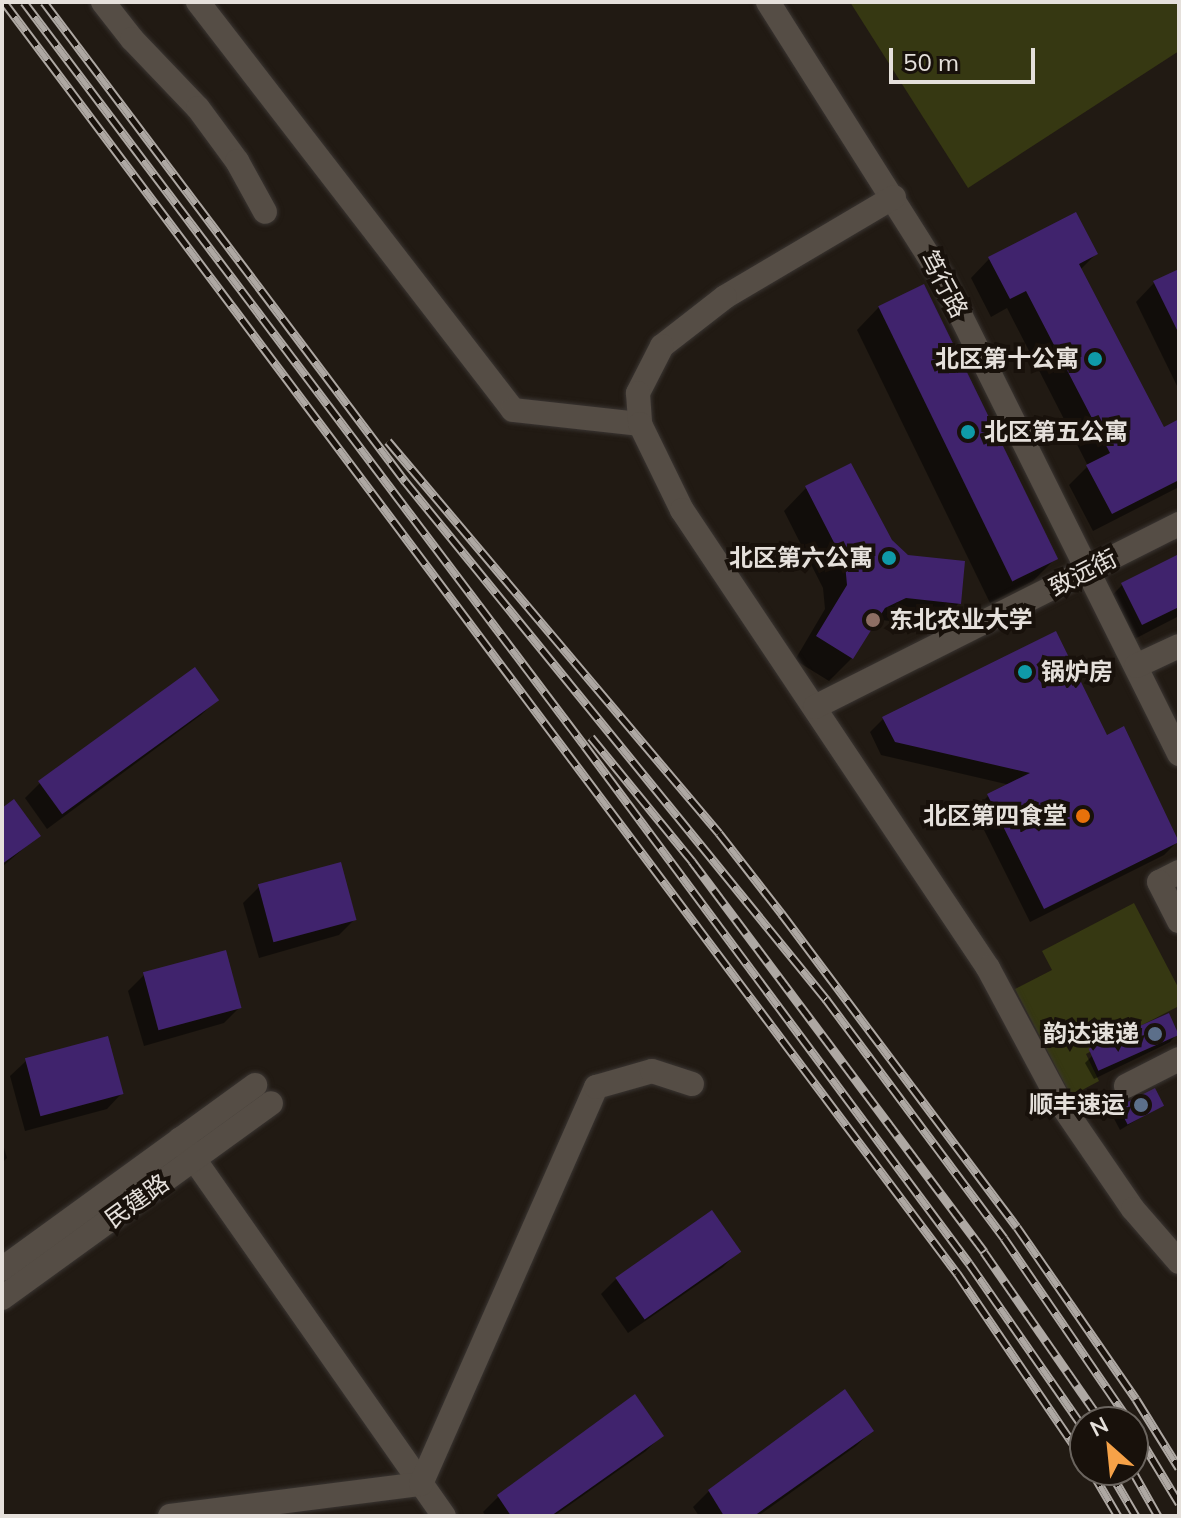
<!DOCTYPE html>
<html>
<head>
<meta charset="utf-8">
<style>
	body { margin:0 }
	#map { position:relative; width:1181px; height:1518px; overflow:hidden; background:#211a13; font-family:Mulish,"Noto Sans SC",sans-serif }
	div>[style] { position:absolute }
	.green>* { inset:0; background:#363812 }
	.shadow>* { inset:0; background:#0007 }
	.building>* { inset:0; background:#40236d; transform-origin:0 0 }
	.roads { filter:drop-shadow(0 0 2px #3a3532) drop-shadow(0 0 2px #3a3532) }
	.minor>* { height:24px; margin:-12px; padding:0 12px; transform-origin:12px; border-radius:12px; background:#554d45 }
	.rail>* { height:9px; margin-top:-4.5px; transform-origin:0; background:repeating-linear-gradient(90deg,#18110b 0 18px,#aea8a3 0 36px); box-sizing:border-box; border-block:2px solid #aea8a3 }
	.dots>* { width:22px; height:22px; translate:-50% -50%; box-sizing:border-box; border:4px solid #18110b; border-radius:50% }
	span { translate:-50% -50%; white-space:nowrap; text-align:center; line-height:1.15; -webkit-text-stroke:8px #18110b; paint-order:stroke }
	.street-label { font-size:24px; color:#e5e0db }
	.poi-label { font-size:24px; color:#e5e0db; font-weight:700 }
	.right { translate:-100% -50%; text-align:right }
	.left { translate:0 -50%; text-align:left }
	.frame { position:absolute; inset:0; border:4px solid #e5e0db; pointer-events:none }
	.north { position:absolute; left:1069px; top:1406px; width:80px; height:80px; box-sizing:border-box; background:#18110b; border:2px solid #6a645e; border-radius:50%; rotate:333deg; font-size:22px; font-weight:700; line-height:32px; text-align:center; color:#e5e0db }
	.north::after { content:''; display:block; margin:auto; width:28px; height:36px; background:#f6a248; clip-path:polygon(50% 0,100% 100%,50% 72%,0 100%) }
	.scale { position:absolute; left:889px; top:48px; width:146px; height:36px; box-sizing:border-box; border:4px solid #e5e0db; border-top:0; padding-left:10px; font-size:24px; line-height:28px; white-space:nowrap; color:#e5e0db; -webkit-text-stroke:6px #18110b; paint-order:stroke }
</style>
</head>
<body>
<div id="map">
	<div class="green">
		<i style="clip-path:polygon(850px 2px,1179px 2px,1179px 51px,968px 188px)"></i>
		<i style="clip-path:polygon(1134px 903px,1179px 989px,1179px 1006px,1086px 1054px,1099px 1081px,1071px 1096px,1015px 989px,1052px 970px,1042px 951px)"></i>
	</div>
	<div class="shadow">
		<i style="clip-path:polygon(1096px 254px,1080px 270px,1163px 429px,1179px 421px,1179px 487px,1093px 531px,1069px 485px,1088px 466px,1007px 308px,991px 317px,971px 278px,989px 259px)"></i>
		<i style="clip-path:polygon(1179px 271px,1179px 390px,1136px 302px,1154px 283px)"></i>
		<i style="clip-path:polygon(879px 307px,1056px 558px,1033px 581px,990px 603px,857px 330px)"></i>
		<i style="clip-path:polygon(806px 488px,890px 541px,959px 603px,936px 626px,881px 620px,872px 624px,852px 658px,829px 681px,795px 660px,825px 609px,823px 588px,784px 511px)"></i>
		<i style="clip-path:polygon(1179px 556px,1179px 616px,1119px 647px,1100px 608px,1122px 585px)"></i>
		<i style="clip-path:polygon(217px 700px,201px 715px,47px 829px,25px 798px,40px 783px)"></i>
		<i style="clip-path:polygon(884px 718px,1106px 737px,1178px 841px,1164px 855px,1030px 922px,974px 810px,988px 796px,1010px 785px,881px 755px,870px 732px)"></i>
		<i style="clip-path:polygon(2px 810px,38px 836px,2px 867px)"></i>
		<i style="clip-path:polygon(259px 887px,355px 919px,339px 935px,259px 958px,243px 903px)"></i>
		<i style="clip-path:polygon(144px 975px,240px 1007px,224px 1023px,144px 1046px,128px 991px)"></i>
		<i style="clip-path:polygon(1177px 1034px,1170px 1042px,1094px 1079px,1085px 1063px,1092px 1056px)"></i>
		<i style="clip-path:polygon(26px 1061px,122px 1093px,107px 1109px,25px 1131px,10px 1076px)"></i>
		<i style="clip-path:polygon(1161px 1105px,1120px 1130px,1111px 1113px,1118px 1106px)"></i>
		<i style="clip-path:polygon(2px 1141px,7px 1158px,2px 1163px)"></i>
		<i style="clip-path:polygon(711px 1213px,738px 1252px,723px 1267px,628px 1333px,601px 1294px,616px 1279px)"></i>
		<i style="clip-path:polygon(872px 1431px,856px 1446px,758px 1516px,699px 1516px,693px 1507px,709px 1491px)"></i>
		<i style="clip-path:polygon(661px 1436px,646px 1451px,554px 1516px,486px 1516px,483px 1512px,499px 1496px)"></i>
	</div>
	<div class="building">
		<i style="clip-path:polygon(1076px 212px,1098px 254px,1079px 264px,1164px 427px,1179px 419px,1179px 480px,1112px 514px,1086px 465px,1110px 453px,1026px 291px,1010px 299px,988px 257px)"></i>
		<i style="clip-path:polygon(1179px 269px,1179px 334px,1153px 281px)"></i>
		<i style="left:924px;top:284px;width:306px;height:51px;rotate:64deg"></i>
		<i style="clip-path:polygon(851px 463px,892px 540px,908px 555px,965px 561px,961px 604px,906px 598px,885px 608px,853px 659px,816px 636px,847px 585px,845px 564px,805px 486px)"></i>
		<i style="clip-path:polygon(1179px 554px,1179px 607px,1142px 625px,1121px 583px)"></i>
		<i style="clip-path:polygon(1056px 631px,1107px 735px,1124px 726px,1179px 842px,1044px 909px,987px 794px,1030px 773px,895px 742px,882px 717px)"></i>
		<i style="left:195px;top:667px;width:41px;height:194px;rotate:54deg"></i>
		<i style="clip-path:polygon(14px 799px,41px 836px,2px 864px,2px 808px)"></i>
		<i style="left:341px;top:862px;width:60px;height:86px;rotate:75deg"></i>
		<i style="left:226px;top:950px;width:60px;height:86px;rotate:75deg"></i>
		<i style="left:1169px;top:1013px;width:24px;height:88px;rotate:66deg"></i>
		<i style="left:108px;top:1036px;width:60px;height:86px;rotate:75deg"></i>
		<i style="left:1155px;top:1088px;width:20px;height:41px;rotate:63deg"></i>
		<i style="left:712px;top:1210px;width:51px;height:118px;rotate:55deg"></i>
		<i style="clip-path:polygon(845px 1389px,874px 1431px,754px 1516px,724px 1516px,708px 1490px)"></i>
		<i style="clip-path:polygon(635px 1394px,664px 1436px,551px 1516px,511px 1516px,497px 1495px)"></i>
	</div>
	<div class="roads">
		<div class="minor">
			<i style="left:103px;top:2px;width:47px;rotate:51.9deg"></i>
			<i style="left:132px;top:39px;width:95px;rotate:46.3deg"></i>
			<i style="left:198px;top:108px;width:66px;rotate:53.7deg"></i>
			<i style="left:237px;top:161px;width:58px;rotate:61.2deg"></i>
			<i style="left:198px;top:2px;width:515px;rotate:52.33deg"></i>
			<i style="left:513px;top:410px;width:128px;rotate:6.3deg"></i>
			<i style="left:768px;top:2px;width:324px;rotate:57.7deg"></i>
			<i style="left:941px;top:276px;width:534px;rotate:63.53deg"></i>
			<i style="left:894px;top:197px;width:196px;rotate:149.4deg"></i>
			<i style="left:725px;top:297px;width:80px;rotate:142.1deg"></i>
			<i style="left:662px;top:346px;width:53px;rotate:117.1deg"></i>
			<i style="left:638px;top:393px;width:31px;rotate:86deg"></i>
			<i style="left:640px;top:424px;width:96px;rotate:64deg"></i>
			<i style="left:682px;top:510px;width:551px;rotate:56.25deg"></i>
			<i style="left:988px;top:968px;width:154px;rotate:61.8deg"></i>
			<i style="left:1061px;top:1104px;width:127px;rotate:55.6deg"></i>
			<i style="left:1133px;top:1209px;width:70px;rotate:49deg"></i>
			<i style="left:1136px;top:666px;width:47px;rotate:-24.9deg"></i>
			<i style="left:815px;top:707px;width:407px;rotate:-26.7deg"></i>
			<i style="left:1179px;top:872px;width:22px;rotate:153deg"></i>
			<i style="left:1159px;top:882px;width:44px;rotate:62.9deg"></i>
			<i style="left:1126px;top:1086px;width:59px;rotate:-27deg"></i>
			<i style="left:180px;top:1139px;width:460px;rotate:55deg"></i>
			<i style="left:2px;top:1269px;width:313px;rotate:-36deg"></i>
			<i style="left:2px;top:1298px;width:332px;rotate:-35.9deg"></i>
			<i style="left:170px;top:1516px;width:253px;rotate:-7.3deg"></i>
			<i style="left:421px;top:1484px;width:434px;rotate:-66.2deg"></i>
			<i style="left:596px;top:1087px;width:58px;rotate:-15.9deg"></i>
			<i style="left:652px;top:1071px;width:42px;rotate:18deg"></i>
		</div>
	</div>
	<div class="rail">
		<i style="left:4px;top:2px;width:1589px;rotate:53.14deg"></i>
		<i style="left:957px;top:1273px;width:227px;rotate:55.8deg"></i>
		<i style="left:24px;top:2px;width:932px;rotate:52.98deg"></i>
		<i style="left:585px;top:746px;width:644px;rotate:53.4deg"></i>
		<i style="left:969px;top:1263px;width:203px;rotate:55.2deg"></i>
		<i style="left:44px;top:2px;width:600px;rotate:53deg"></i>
		<i style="left:405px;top:481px;width:668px;rotate:50.9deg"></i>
		<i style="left:826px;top:999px;width:298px;rotate:53.3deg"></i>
		<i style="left:1004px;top:1238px;width:223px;rotate:55.6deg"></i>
		<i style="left:388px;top:441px;width:513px;rotate:49.82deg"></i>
		<i style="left:719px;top:833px;width:103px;rotate:52.1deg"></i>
		<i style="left:782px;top:914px;width:391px;rotate:53.1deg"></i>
		<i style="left:1017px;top:1227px;width:209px;rotate:55.3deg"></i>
		<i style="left:1136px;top:1399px;width:81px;rotate:58.1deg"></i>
		<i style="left:591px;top:737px;width:160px;rotate:50.8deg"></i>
		<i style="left:692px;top:861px;width:488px;rotate:53.2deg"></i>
		<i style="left:984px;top:1252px;width:207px;rotate:55.2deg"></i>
		<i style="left:1133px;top:1427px;width:89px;rotate:58.8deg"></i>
		<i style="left:1091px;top:1470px;width:53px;rotate:59.6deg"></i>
		<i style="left:1109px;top:1470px;width:53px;rotate:59.6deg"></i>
		<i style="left:1132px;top:1470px;width:53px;rotate:60.5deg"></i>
	</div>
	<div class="dots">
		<i style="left:1095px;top:359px;background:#0f9aa8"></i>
		<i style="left:968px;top:432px;background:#0f9aa8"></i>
		<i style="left:889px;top:558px;background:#0f9aa8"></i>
		<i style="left:873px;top:620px;background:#8d6e63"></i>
		<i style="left:1025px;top:672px;background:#0f9aa8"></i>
		<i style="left:1083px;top:816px;background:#e8710a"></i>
		<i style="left:1155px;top:1034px;background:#5c6f8a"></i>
		<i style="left:1141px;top:1105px;background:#5c6f8a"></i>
	</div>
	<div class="street-label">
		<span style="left:944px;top:284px;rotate:62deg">笃行路</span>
		<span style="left:1083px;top:573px;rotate:-27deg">致远街</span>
		<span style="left:137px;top:1201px;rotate:-36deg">民建路</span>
	</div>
	<div class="poi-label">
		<span class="right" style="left:1079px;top:359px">北区第十公寓</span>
		<span class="left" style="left:984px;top:432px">北区第五公寓</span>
		<span class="right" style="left:873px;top:558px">北区第六公寓</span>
		<span class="left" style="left:889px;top:620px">东北农业大学</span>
		<span class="left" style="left:1041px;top:672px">锅炉房</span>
		<span class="right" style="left:1067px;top:816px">北区第四食堂</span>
		<span class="right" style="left:1139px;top:1034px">韵达速递</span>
		<span class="right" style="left:1125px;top:1105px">顺丰速运</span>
	</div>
	<div class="frame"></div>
	<div class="north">N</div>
	<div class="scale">50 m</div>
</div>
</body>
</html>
